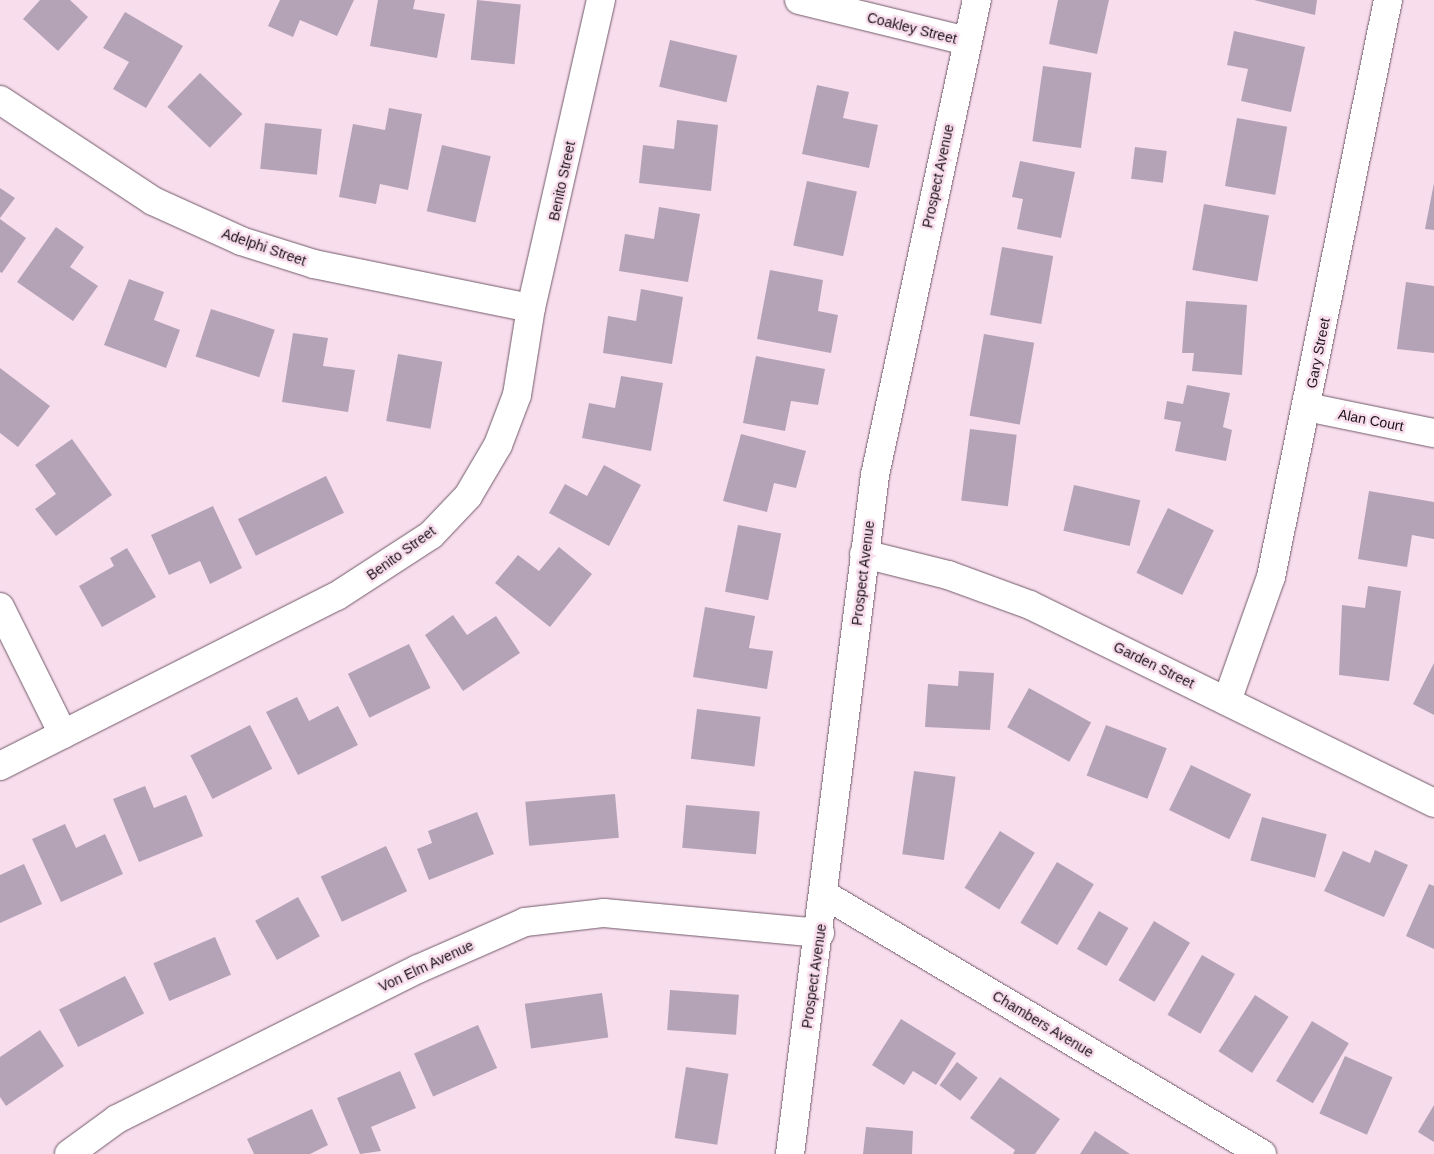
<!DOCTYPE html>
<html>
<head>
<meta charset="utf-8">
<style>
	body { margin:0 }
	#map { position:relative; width:1434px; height:1154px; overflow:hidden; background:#f8dded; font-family:Arial,sans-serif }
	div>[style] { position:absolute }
	.building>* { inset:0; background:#b4a2b7; transform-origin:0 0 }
	.roads { filter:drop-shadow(0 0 1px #715b69) drop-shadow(0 0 1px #715b69) }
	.minor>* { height:28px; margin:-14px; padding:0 14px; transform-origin:14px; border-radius:14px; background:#fff }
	span { translate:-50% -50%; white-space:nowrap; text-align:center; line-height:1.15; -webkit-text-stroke:5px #f8dded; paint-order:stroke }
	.street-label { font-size:14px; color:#1b1217 }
</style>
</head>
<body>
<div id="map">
	<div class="building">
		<i style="clip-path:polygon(40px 0,70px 0,88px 17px,58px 51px,23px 19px)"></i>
		<i style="clip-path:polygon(280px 0,354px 0,337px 36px,300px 20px,293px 37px,268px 26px)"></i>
		<i style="clip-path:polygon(378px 0,415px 0,413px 9px,445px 14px,437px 58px,370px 46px)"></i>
		<i style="left:477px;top:0;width:44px;height:60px;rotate:6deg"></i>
		<i style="clip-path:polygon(1058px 0,1109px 0,1097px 54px,1049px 44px)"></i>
		<i style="clip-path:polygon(1254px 0,1317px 0,1315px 15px)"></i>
		<i style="clip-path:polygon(125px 12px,183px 46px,146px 108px,113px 89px,129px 62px,103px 48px)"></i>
		<i style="clip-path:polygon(1234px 31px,1305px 47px,1291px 112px,1241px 101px,1248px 69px,1227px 65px)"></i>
		<i style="left:670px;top:40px;width:69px;height:48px;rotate:13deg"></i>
		<i style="left:1043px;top:66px;width:49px;height:76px;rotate:8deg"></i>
		<i style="left:200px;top:73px;width:59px;height:47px;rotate:44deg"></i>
		<i style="clip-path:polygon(817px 85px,849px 92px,843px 118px,878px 125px,869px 168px,802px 154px)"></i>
		<i style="clip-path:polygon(389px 108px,422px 114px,408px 190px,380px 184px,376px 204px,339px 197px,353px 124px,385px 130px)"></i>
		<i style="left:1237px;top:118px;width:51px;height:69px;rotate:10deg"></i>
		<i style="clip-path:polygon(677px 120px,718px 125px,711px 191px,639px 183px,643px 145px,674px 149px)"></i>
		<i style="left:265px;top:123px;width:57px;height:46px;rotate:6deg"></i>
		<i style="left:442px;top:145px;width:50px;height:68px;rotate:13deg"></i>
		<i style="left:1135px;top:147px;width:32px;height:32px;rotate:7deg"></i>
		<i style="clip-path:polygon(1020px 161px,1075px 172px,1061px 238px,1017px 229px,1023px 199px,1012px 197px)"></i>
		<i style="left:807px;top:181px;width:51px;height:66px;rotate:12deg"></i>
		<i style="clip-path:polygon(1434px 183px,1434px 230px,1425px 229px)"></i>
		<i style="clip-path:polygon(0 188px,15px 198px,0 218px)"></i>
		<i style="left:1204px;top:204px;width:66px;height:67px;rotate:10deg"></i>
		<i style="clip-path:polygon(659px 207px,700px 214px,688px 282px,619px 271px,625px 234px,654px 239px)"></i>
		<i style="clip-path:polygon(0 219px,26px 238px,2px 273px,0 272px)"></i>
		<i style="clip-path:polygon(56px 227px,84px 247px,70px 267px,98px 286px,73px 321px,17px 282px)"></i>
		<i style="left:1002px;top:247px;width:52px;height:69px;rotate:10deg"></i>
		<i style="clip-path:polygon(770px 270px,823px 280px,818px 311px,838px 315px,831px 353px,757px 339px)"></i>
		<i style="clip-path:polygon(129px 279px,164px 292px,154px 320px,180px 330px,166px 368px,104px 345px)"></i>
		<i style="clip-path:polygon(1406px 282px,1434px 286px,1434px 353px,1397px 349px)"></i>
		<i style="clip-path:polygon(641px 289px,683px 297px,672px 364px,603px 353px,608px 316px,636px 321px)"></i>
		<i style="clip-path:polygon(1186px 301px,1247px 305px,1242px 375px,1192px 371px,1194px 353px,1182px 353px)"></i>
		<i style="left:211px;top:309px;width:67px;height:50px;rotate:18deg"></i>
		<i style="clip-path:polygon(293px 333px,328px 338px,323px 366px,355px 370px,348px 412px,282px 402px)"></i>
		<i style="left:984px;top:334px;width:51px;height:83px;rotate:10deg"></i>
		<i style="left:398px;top:354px;width:45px;height:68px;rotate:10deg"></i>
		<i style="clip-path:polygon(756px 356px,825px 369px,818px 405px,791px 401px,785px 431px,743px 423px)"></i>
		<i style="clip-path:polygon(0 368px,50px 406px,18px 447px,0 433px)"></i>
		<i style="clip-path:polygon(621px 376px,663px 383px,651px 451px,582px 438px,589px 403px,615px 408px)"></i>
		<i style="clip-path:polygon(1187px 385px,1230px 393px,1223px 427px,1232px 430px,1226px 461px,1175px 451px,1181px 422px,1164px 419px,1167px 401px,1183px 404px)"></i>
		<i style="left:970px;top:429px;width:47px;height:72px;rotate:7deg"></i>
		<i style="clip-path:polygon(741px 434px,806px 451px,796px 488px,774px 483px,767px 512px,723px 501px)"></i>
		<i style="clip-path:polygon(72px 439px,112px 495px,56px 536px,35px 509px,56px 494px,35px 465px)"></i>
		<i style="clip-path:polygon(604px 465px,641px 485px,609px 546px,549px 513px,565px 484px,587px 496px)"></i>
		<i style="left:326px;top:476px;width:41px;height:98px;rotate:64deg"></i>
		<i style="left:1074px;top:485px;width:68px;height:47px;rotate:13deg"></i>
		<i style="clip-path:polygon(1369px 491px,1434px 502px,1434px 539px,1412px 535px,1407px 567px,1358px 559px)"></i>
		<i style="clip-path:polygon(213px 506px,242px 568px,210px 584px,200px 561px,169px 575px,151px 535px)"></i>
		<i style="left:1168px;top:508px;width:51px;height:72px;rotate:26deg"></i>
		<i style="left:738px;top:525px;width:44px;height:68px;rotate:11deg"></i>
		<i style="clip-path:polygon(559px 547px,592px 574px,550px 627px,495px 583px,518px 555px,539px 571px)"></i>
		<i style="clip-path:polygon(127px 548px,156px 597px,102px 627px,79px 586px,114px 566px,110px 558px)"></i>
		<i style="clip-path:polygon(1368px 586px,1401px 591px,1389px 681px,1339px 675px,1342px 605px,1365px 608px)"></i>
		<i style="clip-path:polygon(705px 607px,755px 616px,749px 648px,773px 651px,767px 689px,693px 677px)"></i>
		<i style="clip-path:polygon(453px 615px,467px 635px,496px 616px,520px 653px,463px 691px,425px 635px)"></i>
		<i style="left:409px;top:644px;width:49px;height:68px;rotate:64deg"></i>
		<i style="clip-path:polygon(1434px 663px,1434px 715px,1413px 704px)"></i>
		<i style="clip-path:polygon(959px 671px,994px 673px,990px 730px,925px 727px,928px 684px,958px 686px)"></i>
		<i style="left:1029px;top:688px;width:71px;height:45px;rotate:29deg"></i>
		<i style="clip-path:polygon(297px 697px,309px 721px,338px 706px,358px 745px,298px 775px,266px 712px)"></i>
		<i style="left:697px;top:709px;width:64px;height:50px;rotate:7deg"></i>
		<i style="left:250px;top:725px;width:49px;height:67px;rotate:63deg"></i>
		<i style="left:1106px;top:725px;width:65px;height:54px;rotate:21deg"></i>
		<i style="left:1191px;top:765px;width:67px;height:50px;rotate:26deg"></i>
		<i style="left:914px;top:771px;width:42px;height:84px;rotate:8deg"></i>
		<i style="clip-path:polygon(145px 786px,154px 808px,186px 795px,203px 836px,139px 862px,113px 799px)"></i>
		<i style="left:615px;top:794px;width:44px;height:90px;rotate:85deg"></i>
		<i style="left:686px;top:805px;width:74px;height:43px;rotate:5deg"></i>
		<i style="clip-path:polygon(477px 812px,494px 854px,429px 880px,417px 849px,432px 843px,428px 831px)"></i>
		<i style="left:1262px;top:817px;width:67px;height:45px;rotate:15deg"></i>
		<i style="clip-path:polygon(65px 824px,76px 848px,105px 834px,123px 874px,61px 902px,32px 839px)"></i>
		<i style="left:1000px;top:831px;width:41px;height:67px;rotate:32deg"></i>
		<i style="left:386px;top:846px;width:50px;height:72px;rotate:65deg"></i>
		<i style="clip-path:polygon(1375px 850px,1408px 865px,1384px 917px,1324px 891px,1343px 851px,1370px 863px)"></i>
		<i style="left:1057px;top:862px;width:43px;height:71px;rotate:31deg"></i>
		<i style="clip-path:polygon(24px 864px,42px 904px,0 923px,0 875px)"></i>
		<i style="clip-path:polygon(1429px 884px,1434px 886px,1434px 949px,1406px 936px)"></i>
		<i style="left:298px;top:897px;width:45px;height:49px;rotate:61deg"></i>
		<i style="left:1099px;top:911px;width:34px;height:44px;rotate:30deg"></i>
		<i style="left:1154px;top:921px;width:42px;height:69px;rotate:31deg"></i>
		<i style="left:215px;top:937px;width:41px;height:67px;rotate:67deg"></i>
		<i style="left:1202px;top:955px;width:38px;height:69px;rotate:30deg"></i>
		<i style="left:125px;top:976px;width:42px;height:74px;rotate:63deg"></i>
		<i style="left:670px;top:990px;width:69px;height:40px;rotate:4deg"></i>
		<i style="left:602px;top:993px;width:45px;height:78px;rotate:82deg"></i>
		<i style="left:1255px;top:995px;width:40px;height:67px;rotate:33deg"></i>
		<i style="clip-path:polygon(901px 1019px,956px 1053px,936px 1085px,913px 1071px,904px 1085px,872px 1065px)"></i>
		<i style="left:1312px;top:1021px;width:43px;height:70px;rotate:31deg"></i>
		<i style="left:478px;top:1025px;width:47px;height:70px;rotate:66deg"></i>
		<i style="clip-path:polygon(40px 1030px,64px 1066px,6px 1106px,0 1097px,0 1057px)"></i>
		<i style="left:1345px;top:1056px;width:52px;height:63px;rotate:24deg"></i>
		<i style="left:957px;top:1062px;width:26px;height:29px;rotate:37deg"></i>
		<i style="left:686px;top:1067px;width:43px;height:72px;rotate:9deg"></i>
		<i style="clip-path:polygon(400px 1071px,416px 1108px,371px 1127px,381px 1151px,360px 1154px,337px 1098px)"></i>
		<i style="clip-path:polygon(1000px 1077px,1060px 1119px,1035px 1154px,1013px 1154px,1015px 1150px,970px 1118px)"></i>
		<i style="clip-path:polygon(1434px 1105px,1434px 1142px,1418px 1132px)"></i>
		<i style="clip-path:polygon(312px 1109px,328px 1145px,310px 1154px,254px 1154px,247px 1139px)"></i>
		<i style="clip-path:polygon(866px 1127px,913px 1131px,912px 1154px,863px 1154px)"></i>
		<i style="clip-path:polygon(1095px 1131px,1130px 1154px,1080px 1154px)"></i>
	</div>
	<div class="roads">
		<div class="minor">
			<i style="left:799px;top:0;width:173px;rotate:13.7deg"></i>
			<i style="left:0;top:100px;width:183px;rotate:33.4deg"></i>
			<i style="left:153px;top:201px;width:97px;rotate:24.4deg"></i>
			<i style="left:241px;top:241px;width:77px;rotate:17.5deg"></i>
			<i style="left:314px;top:264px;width:221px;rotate:11.5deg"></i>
			<i style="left:1307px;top:407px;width:130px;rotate:11.6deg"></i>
			<i style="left:864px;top:554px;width:87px;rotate:14deg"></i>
			<i style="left:948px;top:575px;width:87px;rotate:20.1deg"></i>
			<i style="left:1030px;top:605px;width:450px;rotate:26.1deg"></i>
			<i style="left:0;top:607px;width:142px;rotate:63.6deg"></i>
			<i style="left:1227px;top:701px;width:132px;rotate:-70.5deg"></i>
			<i style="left:1271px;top:577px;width:589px;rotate:-78.54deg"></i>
			<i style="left:0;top:766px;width:377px;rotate:-26.8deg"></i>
			<i style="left:337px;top:596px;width:112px;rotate:-33deg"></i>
			<i style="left:431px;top:535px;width:54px;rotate:-46.5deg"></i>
			<i style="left:468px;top:496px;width:59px;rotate:-59.5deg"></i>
			<i style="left:498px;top:445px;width:53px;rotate:-69.2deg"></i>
			<i style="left:517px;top:395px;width:88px;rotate:-80.9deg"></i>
			<i style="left:531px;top:308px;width:316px;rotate:-77.2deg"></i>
			<i style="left:825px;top:895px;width:508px;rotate:30.65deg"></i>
			<i style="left:69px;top:1154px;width:59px;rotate:-36.1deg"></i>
			<i style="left:117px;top:1119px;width:336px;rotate:-26.5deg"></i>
			<i style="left:418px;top:969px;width:117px;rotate:-23.7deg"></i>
			<i style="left:525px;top:922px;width:80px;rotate:-6.5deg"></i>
			<i style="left:604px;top:913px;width:217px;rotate:5.3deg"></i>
			<i style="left:790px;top:1154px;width:684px;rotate:-82.86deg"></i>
			<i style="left:875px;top:475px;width:486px;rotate:-77.9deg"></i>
		</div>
	</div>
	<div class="street-label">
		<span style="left:912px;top:28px;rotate:14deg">Coakley Street</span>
		<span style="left:938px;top:176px;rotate:-78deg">Prospect Avenue</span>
		<span style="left:562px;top:181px;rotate:-78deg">Benito Street</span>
		<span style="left:264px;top:247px;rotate:19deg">Adelphi Street</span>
		<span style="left:1318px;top:353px;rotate:-79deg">Gary Street</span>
		<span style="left:1371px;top:420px;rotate:11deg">Alan Court</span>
		<span style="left:401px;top:553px;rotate:-36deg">Benito Street</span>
		<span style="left:863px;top:573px;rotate:-83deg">Prospect Avenue</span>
		<span style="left:1154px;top:665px;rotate:26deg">Garden Street</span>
		<span style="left:426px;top:966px;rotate:-25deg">Von Elm Avenue</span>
		<span style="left:814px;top:976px;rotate:-82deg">Prospect Avenue</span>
		<span style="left:1043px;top:1024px;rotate:31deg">Chambers Avenue</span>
	</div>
</div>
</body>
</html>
